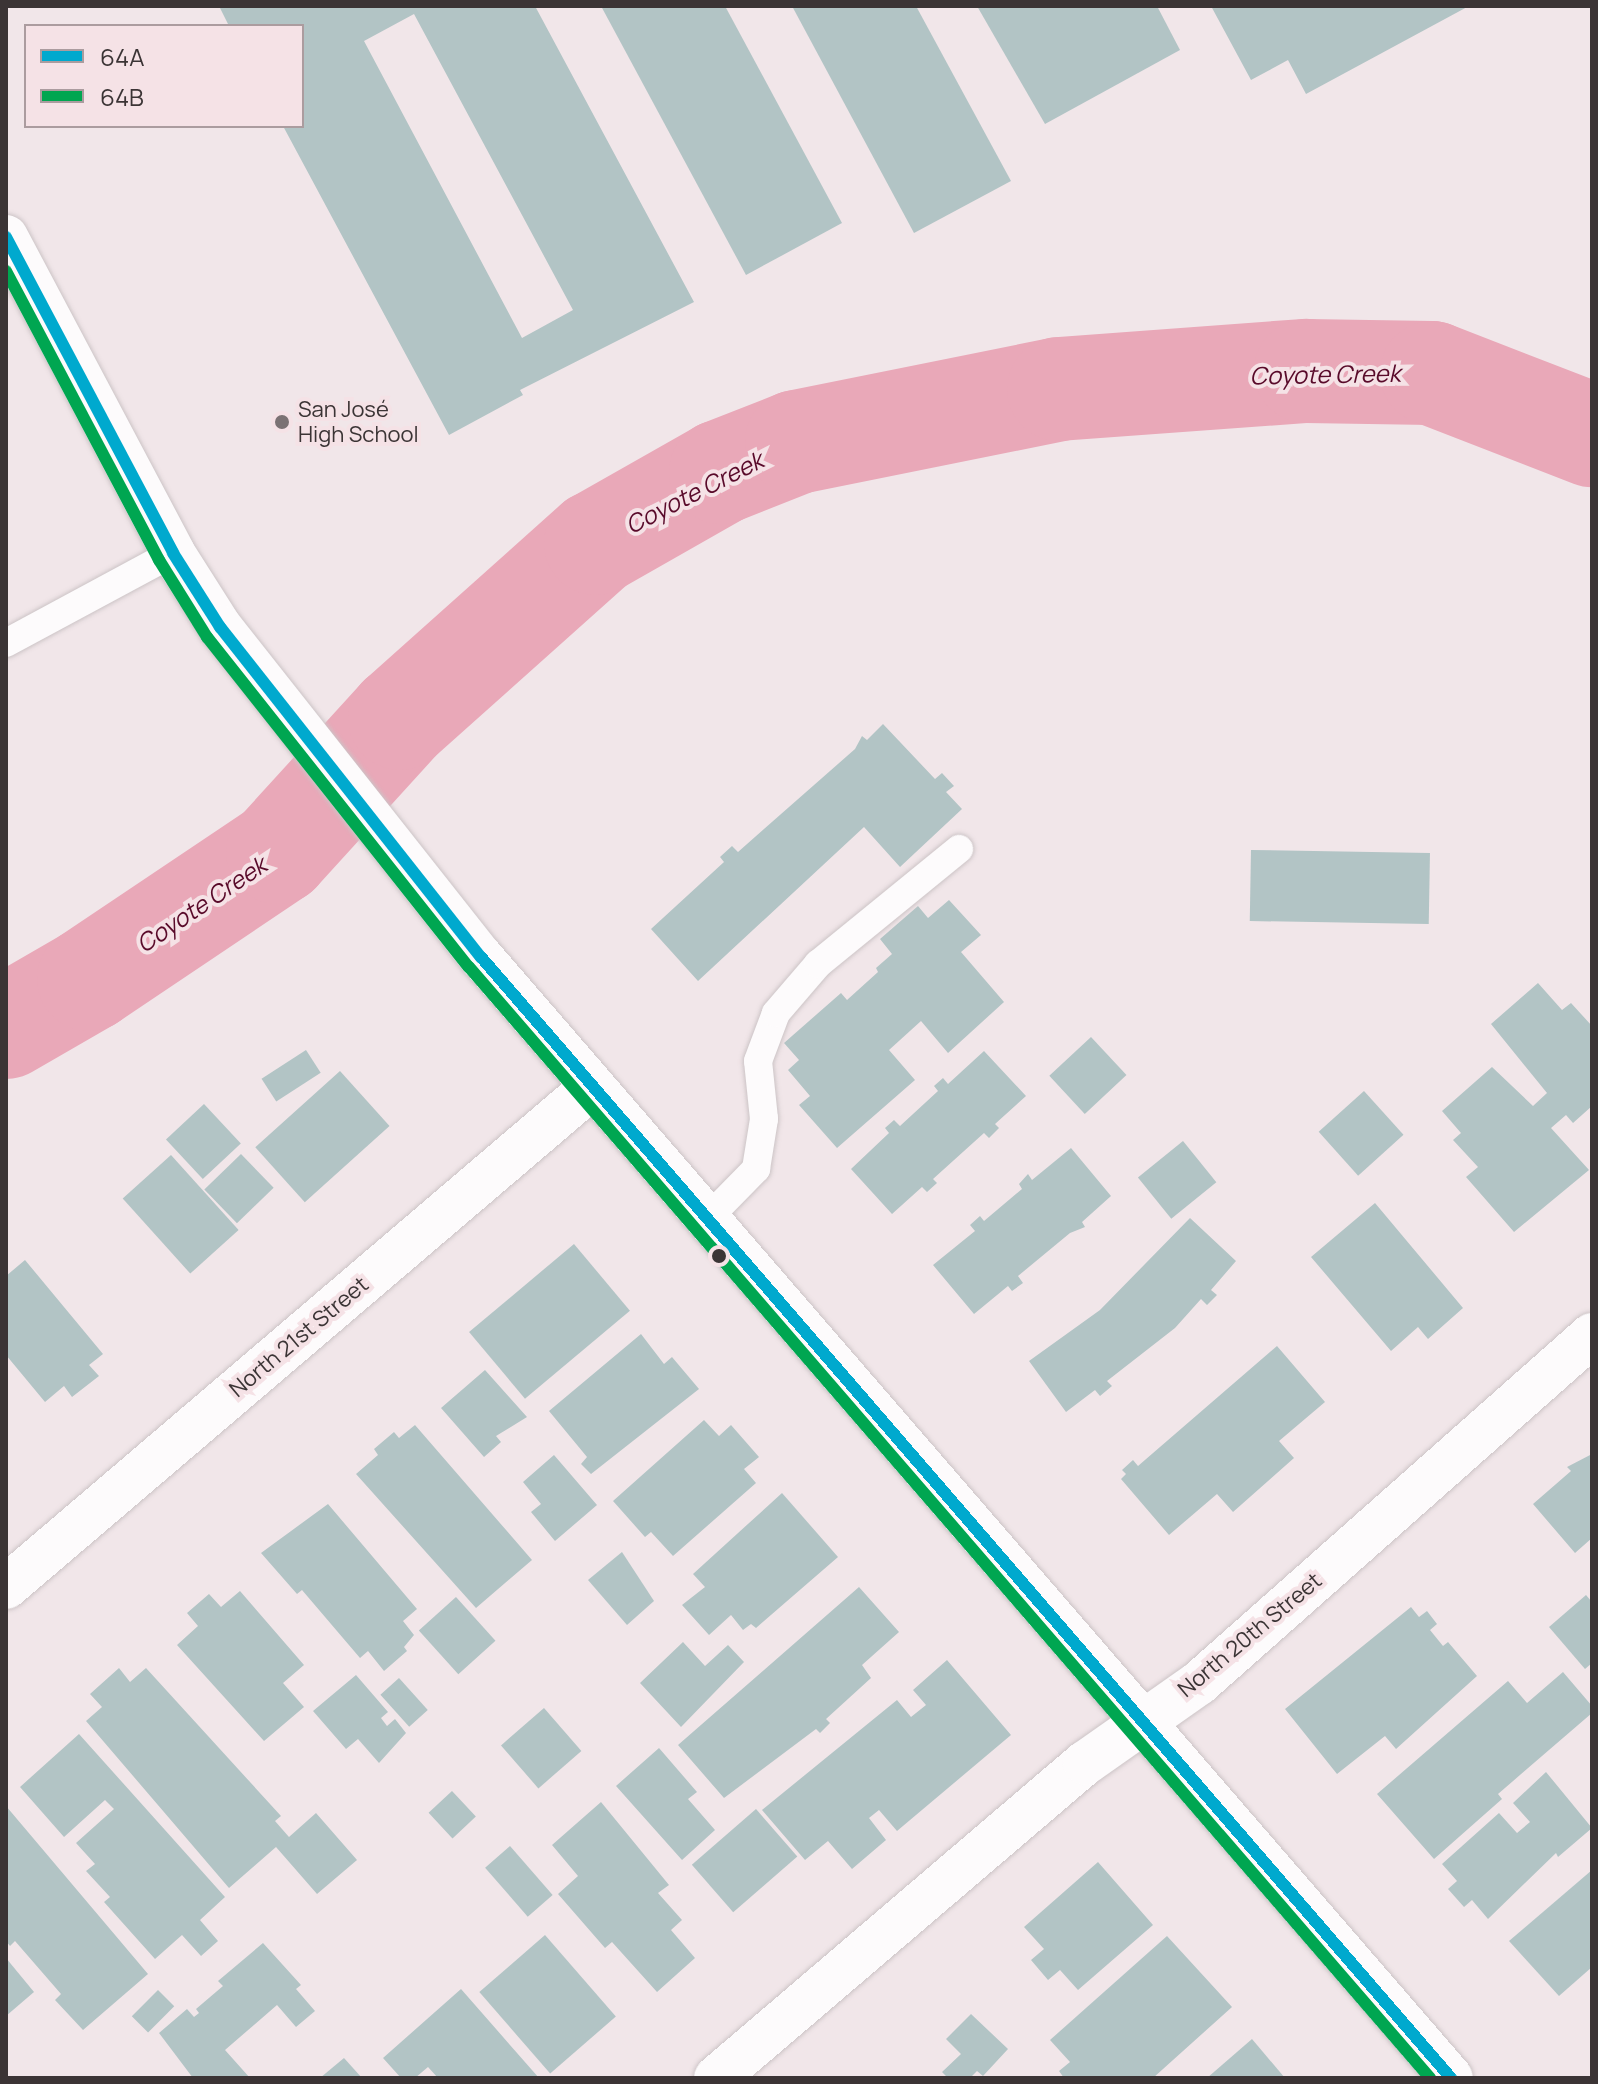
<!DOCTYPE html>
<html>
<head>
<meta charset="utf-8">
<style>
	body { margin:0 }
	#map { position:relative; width:1598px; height:2084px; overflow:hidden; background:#f1e6e9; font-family:Manrope,sans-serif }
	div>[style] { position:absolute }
	.river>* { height:104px; margin:-52px; padding:0 52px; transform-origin:52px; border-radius:52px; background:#e9a8b8 }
	.building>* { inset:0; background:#b2c4c5; transform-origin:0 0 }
	.roads { filter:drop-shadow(0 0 2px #ccc4c6) drop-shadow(0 0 2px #ccc4c6) }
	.lane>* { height:28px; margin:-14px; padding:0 14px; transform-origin:14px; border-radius:14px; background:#fdfbfc }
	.street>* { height:44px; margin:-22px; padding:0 22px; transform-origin:22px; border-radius:22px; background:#fdfbfc }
	.secondary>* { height:44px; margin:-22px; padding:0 22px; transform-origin:22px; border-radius:22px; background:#fdfbfc }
	.bus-1>* { height:12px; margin:-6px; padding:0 6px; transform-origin:6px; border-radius:6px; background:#00a9ce }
	.bus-2>* { height:12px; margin:-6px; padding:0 6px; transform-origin:6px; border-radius:6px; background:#00a651 }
	.dots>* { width:22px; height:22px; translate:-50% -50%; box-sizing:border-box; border:4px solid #f5e2e6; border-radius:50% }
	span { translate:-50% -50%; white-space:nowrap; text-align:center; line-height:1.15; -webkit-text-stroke:8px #f5e2e6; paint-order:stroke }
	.poi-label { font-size:22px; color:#3b3435 }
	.left { translate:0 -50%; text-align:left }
	.street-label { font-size:22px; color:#3b3435 }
	.water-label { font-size:24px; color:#590a2a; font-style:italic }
	.frame { position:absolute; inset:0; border:8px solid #3b3435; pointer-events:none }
	.legend { position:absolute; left:24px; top:24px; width:280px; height:104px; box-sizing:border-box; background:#f5e2e6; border:2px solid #ab9c9f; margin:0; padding:10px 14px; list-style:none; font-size:24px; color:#3b3435 }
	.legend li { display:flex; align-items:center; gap:16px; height:40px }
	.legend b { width:40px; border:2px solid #ab9c9f }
</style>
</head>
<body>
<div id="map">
	<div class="river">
		<i style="left:6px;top:1027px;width:96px;rotate:-30deg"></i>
		<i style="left:89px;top:979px;width:228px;rotate:-33.9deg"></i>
		<i style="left:278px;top:852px;width:181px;rotate:-47.7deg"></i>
		<i style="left:400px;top:718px;width:263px;rotate:-41.8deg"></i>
		<i style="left:596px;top:543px;width:144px;rotate:-29.6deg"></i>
		<i style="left:721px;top:472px;width:82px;rotate:-21.5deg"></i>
		<i style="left:797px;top:442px;width:267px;rotate:-11.4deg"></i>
		<i style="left:1059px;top:389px;width:248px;rotate:-4.2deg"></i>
		<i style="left:1306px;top:371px;width:126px;rotate:0.9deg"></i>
		<i style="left:1432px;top:373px;width:172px;rotate:21.2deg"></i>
	</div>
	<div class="building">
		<i style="clip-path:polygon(evenodd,219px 6px,535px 6px,694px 302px,520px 390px,523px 395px,449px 435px,283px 126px,302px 126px,302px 26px,229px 26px,219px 6px,414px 14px,573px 310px,522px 338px,364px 41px,414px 14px)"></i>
		<i style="clip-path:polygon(601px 6px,725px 6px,842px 223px,746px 275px)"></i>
		<i style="clip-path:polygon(792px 6px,916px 6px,1011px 181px,914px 233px)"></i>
		<i style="clip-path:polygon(977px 6px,1157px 6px,1180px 50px,1045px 124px)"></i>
		<i style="clip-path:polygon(1211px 6px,1469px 6px,1306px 94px,1288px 60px,1251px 80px)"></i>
		<i style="clip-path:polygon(883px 724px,935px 779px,942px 773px,954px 786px,946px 792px,962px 809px,900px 867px,864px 827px,698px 981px,651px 929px,724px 862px,720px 857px,732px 846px,738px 852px,855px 749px,862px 736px,867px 740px)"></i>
		<i style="left:1251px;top:850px;width:179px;height:71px;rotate:1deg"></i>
		<i style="clip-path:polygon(949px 900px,981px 935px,961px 952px,1004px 1002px,948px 1053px,921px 1021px,889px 1050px,915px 1080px,837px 1148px,799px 1105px,810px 1096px,788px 1070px,799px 1060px,784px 1043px,841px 993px,847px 1000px,878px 972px,876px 968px,892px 954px,880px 939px,918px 906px,928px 918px)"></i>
		<i style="clip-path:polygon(1538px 983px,1562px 1010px,1571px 1003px,1592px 1026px,1592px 1106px,1573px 1123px,1566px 1115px,1551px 1128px,1589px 1170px,1514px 1232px,1466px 1177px,1478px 1167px,1453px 1140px,1461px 1133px,1442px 1111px,1492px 1067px,1533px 1106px,1547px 1093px,1491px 1024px)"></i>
		<i style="left:1091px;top:1037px;width:52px;height:57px;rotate:47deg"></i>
		<i style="left:306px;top:1050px;width:27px;height:53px;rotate:57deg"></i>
		<i style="clip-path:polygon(984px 1051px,1026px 1096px,995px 1124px,999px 1128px,989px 1138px,984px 1133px,933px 1179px,937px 1183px,927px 1192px,922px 1187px,892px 1214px,851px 1169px,889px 1133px,885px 1128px,894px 1120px,900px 1126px,938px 1091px,934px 1086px,943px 1078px,948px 1084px)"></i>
		<i style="left:340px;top:1071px;width:74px;height:114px;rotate:48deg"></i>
		<i style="left:1364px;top:1091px;width:59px;height:61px;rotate:48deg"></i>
		<i style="left:204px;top:1104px;width:54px;height:52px;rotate:47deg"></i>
		<i style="left:1183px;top:1141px;width:53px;height:58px;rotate:51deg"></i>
		<i style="clip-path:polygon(1071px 1148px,1111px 1196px,1082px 1222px,1085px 1227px,1070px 1233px,1018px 1276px,1023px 1283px,1012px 1291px,1008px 1286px,974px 1314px,933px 1265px,975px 1231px,970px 1225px,980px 1216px,984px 1221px,1022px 1189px,1019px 1184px,1028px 1174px,1032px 1180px)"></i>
		<i style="left:241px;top:1154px;width:47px;height:51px;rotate:46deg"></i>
		<i style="left:171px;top:1155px;width:101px;height:65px;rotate:48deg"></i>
		<i style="clip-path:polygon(1375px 1203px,1463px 1308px,1428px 1339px,1418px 1327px,1391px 1351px,1311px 1257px)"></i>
		<i style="clip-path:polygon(1190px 1218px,1236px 1261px,1211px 1290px,1217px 1295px,1207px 1305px,1201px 1299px,1175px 1328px,1107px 1381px,1112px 1386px,1100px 1396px,1095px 1390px,1066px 1412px,1029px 1361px,1100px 1310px)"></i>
		<i style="left:574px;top:1244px;width:87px;height:137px;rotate:50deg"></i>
		<i style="clip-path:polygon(25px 1260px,103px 1354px,89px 1365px,99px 1376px,72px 1397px,64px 1386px,45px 1402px,6px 1355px,6px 1276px)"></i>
		<i style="clip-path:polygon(641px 1334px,664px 1364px,672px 1357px,699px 1389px,591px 1474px,581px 1464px,587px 1457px,549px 1411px)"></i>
		<i style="clip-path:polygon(1277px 1346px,1325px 1402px,1279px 1441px,1294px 1458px,1233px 1512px,1217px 1494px,1169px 1535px,1121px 1479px,1126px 1474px,1122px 1470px,1133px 1460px,1138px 1466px)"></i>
		<i style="clip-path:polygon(485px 1370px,527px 1417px,496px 1436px,501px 1442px,484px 1457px,441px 1408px)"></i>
		<i style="clip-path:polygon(704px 1420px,719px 1436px,731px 1425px,759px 1457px,744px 1469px,756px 1483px,673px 1556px,651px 1532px,645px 1537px,613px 1501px)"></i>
		<i style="clip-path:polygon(415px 1425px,532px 1560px,476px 1608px,356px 1474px,378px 1455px,374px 1449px,394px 1432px,399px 1438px)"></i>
		<i style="clip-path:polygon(1592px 1454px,1592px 1538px,1575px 1553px,1533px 1504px,1571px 1471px,1567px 1467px)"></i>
		<i style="clip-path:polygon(554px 1455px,597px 1505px,555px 1541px,531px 1512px,541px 1504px,523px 1482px)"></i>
		<i style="clip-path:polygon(782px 1493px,838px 1557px,756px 1628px,751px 1624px,743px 1630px,731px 1615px,709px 1635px,682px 1605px,705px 1587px,693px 1574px)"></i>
		<i style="clip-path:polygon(328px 1504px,417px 1609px,403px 1621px,414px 1635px,404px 1647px,407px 1651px,384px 1671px,368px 1651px,360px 1658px,302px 1590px,297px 1594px,261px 1553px)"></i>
		<i style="clip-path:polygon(622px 1552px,654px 1601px,627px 1625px,588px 1580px)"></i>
		<i style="clip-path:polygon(859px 1587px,899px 1632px,862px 1665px,871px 1678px,826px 1719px,830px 1723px,820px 1733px,816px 1729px,724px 1798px,678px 1745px)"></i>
		<i style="clip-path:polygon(240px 1591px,304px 1665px,283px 1683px,304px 1707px,264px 1741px,177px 1645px,198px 1626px,187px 1613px,209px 1594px,221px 1607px)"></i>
		<i style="clip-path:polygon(1586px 1595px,1592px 1602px,1592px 1663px,1585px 1669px,1549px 1627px)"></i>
		<i style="left:456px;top:1597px;width:59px;height:50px;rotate:48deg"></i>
		<i style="clip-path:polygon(1411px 1607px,1419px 1617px,1427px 1611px,1437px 1624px,1430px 1630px,1443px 1646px,1448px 1642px,1477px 1676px,1396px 1749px,1385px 1736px,1337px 1774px,1285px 1709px)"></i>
		<i style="clip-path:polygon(683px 1642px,705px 1666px,728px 1645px,744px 1662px,681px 1727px,640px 1683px)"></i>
		<i style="clip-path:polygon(947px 1660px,1011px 1735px,897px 1831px,879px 1810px,869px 1818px,886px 1840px,852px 1869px,828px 1841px,805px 1860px,762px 1810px,897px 1700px,911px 1717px,926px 1705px,913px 1690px)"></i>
		<i style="clip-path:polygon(119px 1668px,130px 1682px,146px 1668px,281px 1816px,275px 1821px,289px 1837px,316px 1813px,357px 1860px,317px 1894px,276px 1847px,229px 1888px,86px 1721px,102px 1707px,90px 1694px)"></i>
		<i style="clip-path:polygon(1563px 1672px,1592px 1706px,1592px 1713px,1498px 1794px,1502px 1799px,1434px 1859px,1377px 1794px,1508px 1681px,1527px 1703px)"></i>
		<i style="clip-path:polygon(356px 1675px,388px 1712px,381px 1718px,387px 1726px,395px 1719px,406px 1733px,379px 1763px,358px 1739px,346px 1749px,313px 1711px)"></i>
		<i style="left:399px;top:1678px;width:43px;height:25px;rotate:48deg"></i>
		<i style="left:544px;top:1708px;width:57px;height:57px;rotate:49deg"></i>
		<i style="clip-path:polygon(79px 1734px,225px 1897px,200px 1920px,218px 1941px,201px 1956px,182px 1935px,155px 1959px,104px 1902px,110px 1897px,86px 1871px,95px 1864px,76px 1843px,114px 1809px,105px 1800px,64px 1837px,20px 1787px)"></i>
		<i style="clip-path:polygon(659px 1748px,697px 1792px,688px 1799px,715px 1830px,682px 1860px,616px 1786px)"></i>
		<i style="clip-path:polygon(1546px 1772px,1592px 1828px,1558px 1857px,1556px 1853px,1488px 1919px,1472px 1900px,1464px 1907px,1448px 1889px,1457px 1881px,1442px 1864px,1499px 1813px,1517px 1833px,1530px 1822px,1513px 1803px)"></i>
		<i style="left:452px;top:1791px;width:35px;height:32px;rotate:47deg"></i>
		<i style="clip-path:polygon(601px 1802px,669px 1885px,658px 1893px,682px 1920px,671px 1930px,695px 1958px,657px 1992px,612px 1942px,605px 1948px,558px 1894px,578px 1876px,552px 1845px)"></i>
		<i style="clip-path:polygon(6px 1806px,148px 1974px,83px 2030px,55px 2000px,61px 1994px,15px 1941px,10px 1946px,6px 1941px)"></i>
		<i style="left:756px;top:1809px;width:63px;height:85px;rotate:49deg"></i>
		<i style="left:510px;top:1846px;width:65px;height:33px;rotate:49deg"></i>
		<i style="clip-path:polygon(1098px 1862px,1153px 1925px,1078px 1990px,1060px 1970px,1048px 1980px,1031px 1960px,1044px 1949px,1024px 1927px)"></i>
		<i style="clip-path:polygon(1592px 1870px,1592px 1967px,1559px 1996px,1509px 1941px)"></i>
		<i style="left:545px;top:1935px;width:108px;height:87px;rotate:49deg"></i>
		<i style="clip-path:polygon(1167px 1936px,1232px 2007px,1153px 2078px,1064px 2078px,1059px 2071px,1070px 2062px,1050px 2040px)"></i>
		<i style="clip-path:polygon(263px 1943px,301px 1985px,296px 1989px,315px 2011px,296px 2027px,277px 2005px,225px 2050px,250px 2078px,193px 2078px,159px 2033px,187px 2009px,194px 2017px,199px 2013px,196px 2009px,223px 1986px,218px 1981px)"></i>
		<i style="clip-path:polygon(6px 1958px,34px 1992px,6px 2016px)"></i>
		<i style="clip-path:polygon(461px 1989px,539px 2078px,438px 2078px,428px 2067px,415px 2078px,401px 2078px,383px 2058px)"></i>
		<i style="left:158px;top:1990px;width:23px;height:37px;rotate:45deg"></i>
		<i style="clip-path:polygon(971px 2014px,1008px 2049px,983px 2076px,977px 2071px,970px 2078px,948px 2078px,942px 2072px,961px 2054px,946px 2039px)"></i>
		<i style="clip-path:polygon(1252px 2039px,1285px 2078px,1207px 2078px)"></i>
		<i style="clip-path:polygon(344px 2058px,362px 2078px,320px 2078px)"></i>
	</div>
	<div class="roads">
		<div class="lane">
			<i style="left:6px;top:643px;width:190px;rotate:-28.3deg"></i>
			<i style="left:708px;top:1218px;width:69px;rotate:-45.6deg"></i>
			<i style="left:756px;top:1169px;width:51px;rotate:-80.9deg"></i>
			<i style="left:764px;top:1119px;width:58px;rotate:-95.9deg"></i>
			<i style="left:758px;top:1061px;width:51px;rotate:-69.4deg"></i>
			<i style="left:776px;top:1013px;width:65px;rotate:-49.4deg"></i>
			<i style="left:818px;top:964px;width:182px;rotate:-39.2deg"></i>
		</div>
		<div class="street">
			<i style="left:6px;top:1587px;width:770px;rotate:-40.47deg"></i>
			<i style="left:716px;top:2078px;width:485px;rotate:-40.5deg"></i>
			<i style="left:1085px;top:1763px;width:139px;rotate:-35.1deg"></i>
			<i style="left:1199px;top:1683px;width:525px;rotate:-41.52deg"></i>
		</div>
		<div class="secondary">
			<i style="left:6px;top:237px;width:357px;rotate:62.1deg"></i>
			<i style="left:173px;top:553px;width:88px;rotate:57.6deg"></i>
			<i style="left:220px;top:627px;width:421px;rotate:51.7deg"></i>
			<i style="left:481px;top:957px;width:1482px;rotate:49.13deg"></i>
		</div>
	</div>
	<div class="bus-1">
		<i style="left:6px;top:237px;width:357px;rotate:62.1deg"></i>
		<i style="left:173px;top:553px;width:88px;rotate:57.6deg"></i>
		<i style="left:220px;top:627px;width:421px;rotate:51.7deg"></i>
		<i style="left:481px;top:957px;width:1482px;rotate:49.13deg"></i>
	</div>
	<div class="bus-2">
		<i style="left:6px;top:271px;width:327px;rotate:62.1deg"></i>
		<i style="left:159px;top:560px;width:91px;rotate:58.1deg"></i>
		<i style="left:207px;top:637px;width:421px;rotate:51.6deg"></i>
		<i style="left:469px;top:967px;width:1469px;rotate:49.14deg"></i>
	</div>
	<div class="dots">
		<i style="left:282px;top:422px;background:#7b7274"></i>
		<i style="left:719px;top:1256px;background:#3b3435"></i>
	</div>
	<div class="poi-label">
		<span class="left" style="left:298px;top:422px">San José<br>High School</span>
	</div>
	<div class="street-label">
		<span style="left:299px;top:1337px;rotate:-40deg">North 21st Street</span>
		<span style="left:1250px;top:1635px;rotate:-40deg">North 20th Street</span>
	</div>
	<div class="water-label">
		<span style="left:1325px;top:374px;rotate:-1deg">Coyote Creek</span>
		<span style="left:694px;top:492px;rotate:-27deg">Coyote Creek</span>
		<span style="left:201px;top:904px;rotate:-34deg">Coyote Creek</span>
	</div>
	<div class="frame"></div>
	<ul class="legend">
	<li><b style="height:10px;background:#00a9ce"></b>64A</li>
	<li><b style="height:10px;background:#00a651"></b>64B</li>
	</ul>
</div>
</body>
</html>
